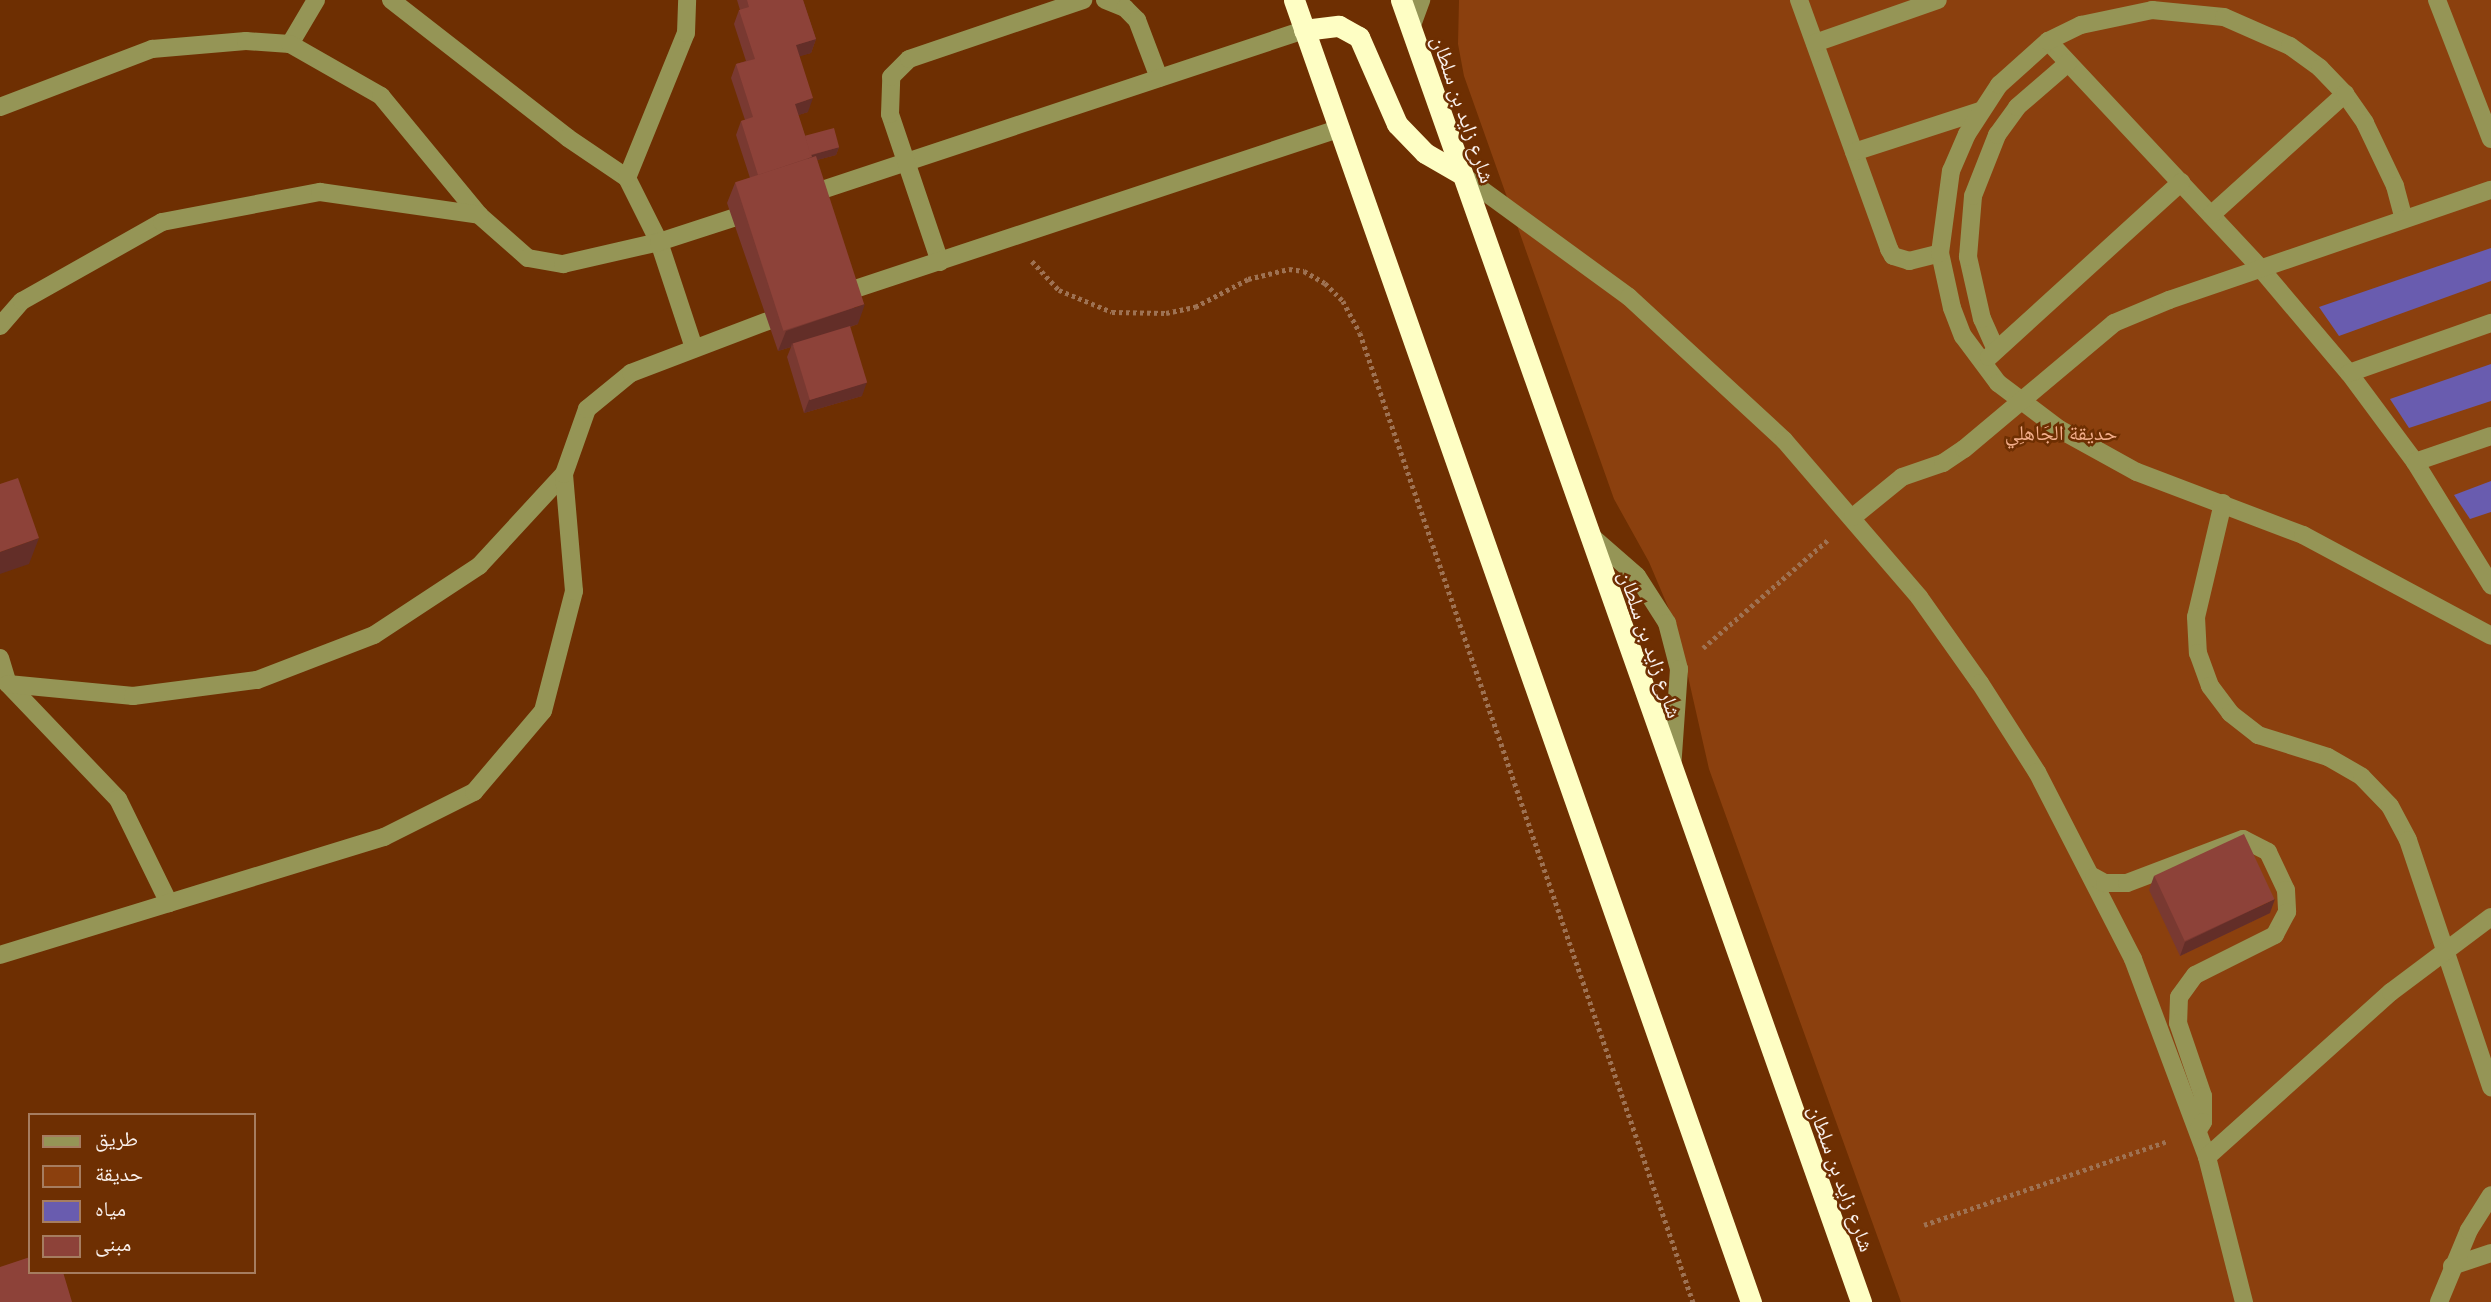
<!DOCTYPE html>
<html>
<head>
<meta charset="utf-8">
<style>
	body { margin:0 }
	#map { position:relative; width:2491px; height:1302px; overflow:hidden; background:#6e2f02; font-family:Lato,"Noto Naskh Arabic",sans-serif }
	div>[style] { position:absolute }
	.green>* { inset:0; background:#8b400e }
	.water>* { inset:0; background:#695caf }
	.path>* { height:4.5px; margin-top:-2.25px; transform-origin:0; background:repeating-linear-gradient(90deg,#9e7253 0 3.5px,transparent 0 7px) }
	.minor>* { height:18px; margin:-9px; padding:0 9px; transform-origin:9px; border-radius:9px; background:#959556 }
	.highway>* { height:21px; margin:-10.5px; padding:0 10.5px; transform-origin:10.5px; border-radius:10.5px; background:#fefec4 }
	.wall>* { inset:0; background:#793931 }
	.shaded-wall>* { inset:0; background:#632e28 }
	.building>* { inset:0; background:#8d4239; transform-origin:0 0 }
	span { translate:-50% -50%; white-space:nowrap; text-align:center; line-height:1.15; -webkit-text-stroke:5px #6e2f02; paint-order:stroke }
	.street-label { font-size:21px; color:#faf2ee }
	.park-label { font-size:21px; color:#f3ae8b }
	.legend { position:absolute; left:28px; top:1113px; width:228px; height:161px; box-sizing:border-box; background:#6e2f02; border:2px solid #a67d60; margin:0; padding:9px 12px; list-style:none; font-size:21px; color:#faf2ee }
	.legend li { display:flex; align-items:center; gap:14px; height:35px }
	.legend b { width:35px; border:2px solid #a67d60 }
</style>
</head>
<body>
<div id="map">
	<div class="green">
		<i style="clip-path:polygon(1459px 0,2491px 0,2491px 1302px,1901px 1302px,1709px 769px,1677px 628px,1649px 562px,1614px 499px,1464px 76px,1458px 44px)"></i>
	</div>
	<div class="water">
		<i style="clip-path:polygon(2491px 248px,2491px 281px,2339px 336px,2319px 307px)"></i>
		<i style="clip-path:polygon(2491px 364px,2491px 401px,2409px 428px,2390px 399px)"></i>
		<i style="clip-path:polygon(2491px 481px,2491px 512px,2470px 519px,2454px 495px)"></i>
	</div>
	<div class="path">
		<i style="left:1032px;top:261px;width:40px;rotate:47deg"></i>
		<i style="left:1059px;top:290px;width:57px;rotate:22.5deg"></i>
		<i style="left:1112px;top:312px;width:54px;rotate:1.1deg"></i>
		<i style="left:1166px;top:313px;width:30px;rotate:-12deg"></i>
		<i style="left:1195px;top:307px;width:60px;rotate:-27.8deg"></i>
		<i style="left:1248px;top:279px;width:42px;rotate:-13.7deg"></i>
		<i style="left:1289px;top:269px;width:15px;rotate:8deg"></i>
		<i style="left:1304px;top:271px;width:24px;rotate:30deg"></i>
		<i style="left:1325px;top:283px;width:25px;rotate:45deg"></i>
		<i style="left:1343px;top:301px;width:36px;rotate:62deg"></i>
		<i style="left:1360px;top:333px;width:1025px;rotate:71.03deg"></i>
		<i style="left:1703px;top:648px;width:167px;rotate:-40.9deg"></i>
		<i style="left:1924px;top:1225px;width:258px;rotate:-19deg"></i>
	</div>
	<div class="minor">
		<i style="left:391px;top:0;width:224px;rotate:37.9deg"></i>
		<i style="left:568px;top:138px;width:71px;rotate:34.1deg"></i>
		<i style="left:627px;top:178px;width:72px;rotate:63.4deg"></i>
		<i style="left:659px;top:242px;width:112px;rotate:71.7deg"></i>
		<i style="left:1105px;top:0;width:22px;rotate:22deg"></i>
		<i style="left:1125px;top:8px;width:17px;rotate:45deg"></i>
		<i style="left:1137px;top:20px;width:62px;rotate:69.2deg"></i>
		<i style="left:1799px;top:0;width:265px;rotate:70.1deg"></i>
		<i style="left:1889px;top:249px;width:8px;rotate:60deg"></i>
		<i style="left:1893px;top:256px;width:17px;rotate:17deg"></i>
		<i style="left:1909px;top:261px;width:32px;rotate:-14deg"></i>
		<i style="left:1940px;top:253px;width:56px;rotate:77.7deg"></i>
		<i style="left:1952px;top:308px;width:30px;rotate:69deg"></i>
		<i style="left:1963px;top:336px;width:59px;rotate:53.3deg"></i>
		<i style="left:1998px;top:383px;width:76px;rotate:37deg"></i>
		<i style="left:2059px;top:429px;width:89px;rotate:28.9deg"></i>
		<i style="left:2137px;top:472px;width:178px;rotate:20.8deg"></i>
		<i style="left:2303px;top:535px;width:213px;rotate:28.2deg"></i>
		<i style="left:2437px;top:0;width:149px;rotate:68.8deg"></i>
		<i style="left:1411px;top:28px;width:30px;rotate:-70deg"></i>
		<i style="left:2048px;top:41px;width:312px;rotate:46.9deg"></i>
		<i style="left:2261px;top:269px;width:136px;rotate:49.8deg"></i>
		<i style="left:2349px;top:373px;width:111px;rotate:53.4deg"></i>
		<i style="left:2415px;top:462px;width:145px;rotate:58.3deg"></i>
		<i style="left:1815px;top:43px;width:130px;rotate:-19.3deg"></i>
		<i style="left:290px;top:44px;width:51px;rotate:-59.4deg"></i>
		<i style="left:0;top:107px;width:163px;rotate:-20.9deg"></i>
		<i style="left:152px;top:49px;width:94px;rotate:-4.9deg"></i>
		<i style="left:246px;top:41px;width:44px;rotate:3.9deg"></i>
		<i style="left:290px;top:44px;width:105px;rotate:29.7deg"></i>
		<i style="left:381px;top:96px;width:154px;rotate:50.5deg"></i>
		<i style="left:479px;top:215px;width:65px;rotate:41.3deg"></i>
		<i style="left:528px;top:258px;width:36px;rotate:10deg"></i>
		<i style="left:563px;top:264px;width:98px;rotate:-12.9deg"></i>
		<i style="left:659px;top:242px;width:78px;rotate:-18deg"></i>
		<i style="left:1854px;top:152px;width:133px;rotate:-18deg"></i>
		<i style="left:1459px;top:173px;width:210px;rotate:36.1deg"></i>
		<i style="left:1629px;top:297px;width:211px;rotate:42.7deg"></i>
		<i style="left:1784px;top:440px;width:207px;rotate:49.3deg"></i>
		<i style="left:1919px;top:597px;width:105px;rotate:54.7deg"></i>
		<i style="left:1980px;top:683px;width:106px;rotate:57.4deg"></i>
		<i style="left:2037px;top:772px;width:210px;rotate:62.8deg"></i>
		<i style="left:2133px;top:959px;width:211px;rotate:69.5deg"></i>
		<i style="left:2207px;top:1157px;width:150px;rotate:75.7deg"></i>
		<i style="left:627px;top:178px;width:157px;rotate:-67.9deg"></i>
		<i style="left:686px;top:33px;width:33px;rotate:-88deg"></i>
		<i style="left:813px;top:193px;width:517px;rotate:-18.36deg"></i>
		<i style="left:2211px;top:215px;width:181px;rotate:-42.1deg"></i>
		<i style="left:1940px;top:253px;width:83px;rotate:-82.4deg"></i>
		<i style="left:1951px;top:171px;width:40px;rotate:-66.6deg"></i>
		<i style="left:1967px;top:134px;width:59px;rotate:-56.9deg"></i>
		<i style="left:1999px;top:85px;width:66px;rotate:-41.9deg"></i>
		<i style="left:2048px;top:41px;width:37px;rotate:-26deg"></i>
		<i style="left:2081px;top:25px;width:73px;rotate:-11.9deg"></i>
		<i style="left:2152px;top:10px;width:72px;rotate:5.6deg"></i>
		<i style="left:2224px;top:17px;width:72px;rotate:23.7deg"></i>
		<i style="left:2290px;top:46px;width:37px;rotate:36deg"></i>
		<i style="left:2320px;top:68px;width:36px;rotate:46deg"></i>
		<i style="left:2345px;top:94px;width:35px;rotate:55deg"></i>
		<i style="left:2365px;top:123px;width:70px;rotate:64.5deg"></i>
		<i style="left:2395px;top:186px;width:34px;rotate:75deg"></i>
		<i style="left:940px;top:262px;width:156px;rotate:-108.7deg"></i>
		<i style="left:890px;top:114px;width:37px;rotate:-88deg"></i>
		<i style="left:891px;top:77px;width:25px;rotate:-45deg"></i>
		<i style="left:909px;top:59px;width:184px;rotate:-18.7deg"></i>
		<i style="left:846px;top:292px;width:521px;rotate:-18.33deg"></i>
		<i style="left:0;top:326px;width:33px;rotate:-49deg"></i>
		<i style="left:22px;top:301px;width:161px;rotate:-29.4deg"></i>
		<i style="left:162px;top:222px;width:161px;rotate:-10.8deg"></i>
		<i style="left:320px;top:192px;width:161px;rotate:8.2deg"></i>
		<i style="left:1996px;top:350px;width:34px;rotate:-114deg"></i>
		<i style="left:1982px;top:319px;width:64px;rotate:-102.7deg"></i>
		<i style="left:1968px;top:257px;width:61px;rotate:-85.3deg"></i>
		<i style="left:1973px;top:196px;width:66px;rotate:-68.5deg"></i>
		<i style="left:1997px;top:135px;width:34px;rotate:-54deg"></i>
		<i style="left:2017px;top:107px;width:67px;rotate:-40.8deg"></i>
		<i style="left:1989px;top:357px;width:260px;rotate:-42.3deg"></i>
		<i style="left:2349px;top:373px;width:151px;rotate:-19.4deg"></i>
		<i style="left:2415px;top:462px;width:80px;rotate:-18.9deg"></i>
		<i style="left:2223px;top:503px;width:117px;rotate:103.3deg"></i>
		<i style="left:2196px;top:617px;width:36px;rotate:87deg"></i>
		<i style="left:2198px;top:653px;width:35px;rotate:70deg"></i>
		<i style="left:2210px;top:686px;width:34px;rotate:53deg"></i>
		<i style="left:2230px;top:713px;width:36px;rotate:38deg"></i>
		<i style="left:2258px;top:735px;width:73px;rotate:17.4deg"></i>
		<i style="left:2328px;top:757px;width:39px;rotate:30deg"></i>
		<i style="left:2362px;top:777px;width:40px;rotate:46deg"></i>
		<i style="left:2390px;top:806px;width:38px;rotate:62deg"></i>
		<i style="left:2408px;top:840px;width:261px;rotate:71.4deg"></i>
		<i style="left:1853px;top:517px;width:63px;rotate:-39.2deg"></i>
		<i style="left:1902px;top:477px;width:43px;rotate:-18.9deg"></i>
		<i style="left:1943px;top:463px;width:25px;rotate:-34deg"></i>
		<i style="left:1964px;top:449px;width:196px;rotate:-40deg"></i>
		<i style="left:2114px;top:323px;width:60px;rotate:-22.7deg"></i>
		<i style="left:2169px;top:300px;width:340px;rotate:-18.9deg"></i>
		<i style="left:1590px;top:535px;width:62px;rotate:41.1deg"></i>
		<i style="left:1637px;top:576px;width:56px;rotate:57.4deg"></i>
		<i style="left:1667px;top:623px;width:48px;rotate:75.4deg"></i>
		<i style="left:1679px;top:669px;width:99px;rotate:94deg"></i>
		<i style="left:0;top:658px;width:27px;rotate:73deg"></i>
		<i style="left:8px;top:684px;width:159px;rotate:46.3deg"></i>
		<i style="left:118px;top:799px;width:116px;rotate:63.9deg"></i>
		<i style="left:8px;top:684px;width:126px;rotate:5.5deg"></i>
		<i style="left:133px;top:696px;width:125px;rotate:-7.4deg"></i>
		<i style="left:257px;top:680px;width:125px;rotate:-21deg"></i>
		<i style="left:374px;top:635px;width:126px;rotate:-33.3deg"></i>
		<i style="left:479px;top:566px;width:125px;rotate:-47.3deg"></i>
		<i style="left:2094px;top:877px;width:13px;rotate:29deg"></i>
		<i style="left:2105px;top:883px;width:22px"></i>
		<i style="left:2127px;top:883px;width:124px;rotate:-20.8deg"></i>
		<i style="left:2243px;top:839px;width:28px;rotate:27deg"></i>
		<i style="left:2268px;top:852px;width:42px;rotate:64.7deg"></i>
		<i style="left:2286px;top:890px;width:22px;rotate:87deg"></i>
		<i style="left:2287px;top:912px;width:26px;rotate:118deg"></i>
		<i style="left:2275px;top:935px;width:89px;rotate:153.4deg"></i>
		<i style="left:2195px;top:975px;width:27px;rotate:126deg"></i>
		<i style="left:2179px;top:997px;width:26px;rotate:92deg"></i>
		<i style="left:2178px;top:1023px;width:77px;rotate:71.1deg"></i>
		<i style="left:2203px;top:1096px;width:26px;rotate:90deg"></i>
		<i style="left:2203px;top:1122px;width:9px;rotate:122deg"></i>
		<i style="left:0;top:955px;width:402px;rotate:-17.1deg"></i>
		<i style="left:384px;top:837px;width:101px;rotate:-26.6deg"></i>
		<i style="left:474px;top:792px;width:106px;rotate:-49.6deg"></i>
		<i style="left:543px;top:711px;width:124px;rotate:-75.5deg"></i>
		<i style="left:574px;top:591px;width:117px;rotate:-94.9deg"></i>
		<i style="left:564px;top:474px;width:69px;rotate:-70.5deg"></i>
		<i style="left:587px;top:409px;width:57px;rotate:-39.3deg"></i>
		<i style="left:631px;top:373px;width:147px;rotate:-20.8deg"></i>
		<i style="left:2207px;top:1157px;width:247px;rotate:-41.9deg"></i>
		<i style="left:2391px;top:992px;width:125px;rotate:-36.9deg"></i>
		<i style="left:2452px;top:1266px;width:41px;rotate:-18.4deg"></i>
		<i style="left:2439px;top:1302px;width:78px;rotate:-67.4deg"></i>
		<i style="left:2469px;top:1230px;width:41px;rotate:-57.8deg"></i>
	</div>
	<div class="highway">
		<i style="left:1294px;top:0;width:1380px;rotate:70.66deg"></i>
		<i style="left:1401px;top:0;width:1381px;rotate:70.54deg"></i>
		<i style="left:1304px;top:30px;width:35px;rotate:-7deg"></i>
		<i style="left:1339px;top:26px;width:23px;rotate:29deg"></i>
		<i style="left:1359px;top:37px;width:95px;rotate:66.4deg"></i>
		<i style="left:1397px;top:124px;width:40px;rotate:46deg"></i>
		<i style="left:1425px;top:153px;width:39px;rotate:30deg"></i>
	</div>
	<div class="wall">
		<i style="clip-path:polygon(737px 0,803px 0,816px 39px,811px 53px,799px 56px,808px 112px,798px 115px,805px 136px,839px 147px,836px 155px,817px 160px,858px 324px,850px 327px,862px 396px,804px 413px,787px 357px,791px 347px,778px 351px,727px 203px,735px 183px,750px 178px,736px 135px,741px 121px,745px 120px,731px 78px,736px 64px,746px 61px,734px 24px,739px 10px,740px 10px)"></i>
		<i style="clip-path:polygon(2154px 876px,2270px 913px,2180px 956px,2149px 890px)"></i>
	</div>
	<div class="shaded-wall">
		<i style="clip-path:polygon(816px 39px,811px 53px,791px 59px,796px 45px)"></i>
		<i style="clip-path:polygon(813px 98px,808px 112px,790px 118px,795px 104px)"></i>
		<i style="clip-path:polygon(839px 147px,836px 155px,806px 163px,809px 156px)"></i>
		<i style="clip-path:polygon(865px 304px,858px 324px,793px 346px,792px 343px,791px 347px,778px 351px,786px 331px)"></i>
		<i style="clip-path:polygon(867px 382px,862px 396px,804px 413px,809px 400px)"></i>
		<i style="clip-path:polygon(39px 538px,29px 564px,0 574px,0 552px)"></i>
		<i style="clip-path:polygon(2275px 899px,2270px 913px,2180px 956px,2185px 942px)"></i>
	</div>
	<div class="building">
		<i style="clip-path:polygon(747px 0,803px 0,816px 39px,796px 45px,813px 98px,795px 104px,812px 157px,758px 175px,741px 121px,753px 117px,736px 64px,755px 59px,739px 10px,749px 7px)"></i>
		<i style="left:834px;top:128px;width:20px;height:30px;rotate:75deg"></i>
		<i style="left:816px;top:156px;width:156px;height:85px;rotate:72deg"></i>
		<i style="left:850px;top:326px;width:59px;height:60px;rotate:73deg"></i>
		<i style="clip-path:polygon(18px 478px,39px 538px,0 552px,0 484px)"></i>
		<i style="left:2244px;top:834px;width:72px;height:99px;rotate:65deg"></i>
		<i style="clip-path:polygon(30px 1257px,30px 1272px,63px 1272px,72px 1302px,0 1302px,0 1267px)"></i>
	</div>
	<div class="street-label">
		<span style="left:1464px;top:109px;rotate:71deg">شارع زايد بن سلطان</span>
		<span style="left:1651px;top:644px;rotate:71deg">شارع زايد بن سلطان</span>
		<span style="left:1842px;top:1178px;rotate:70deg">شارع زايد بن سلطان</span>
	</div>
	<div class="park-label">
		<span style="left:2061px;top:432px">حديقة الجَاهلِي</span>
	</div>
	<ul class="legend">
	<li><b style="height:9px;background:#959556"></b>طريق</li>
	<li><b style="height:19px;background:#8b400e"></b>حديقة</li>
	<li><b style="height:19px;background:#695caf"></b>مياه</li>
	<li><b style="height:19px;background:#8d4239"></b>مبنى</li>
	</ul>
</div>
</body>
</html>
